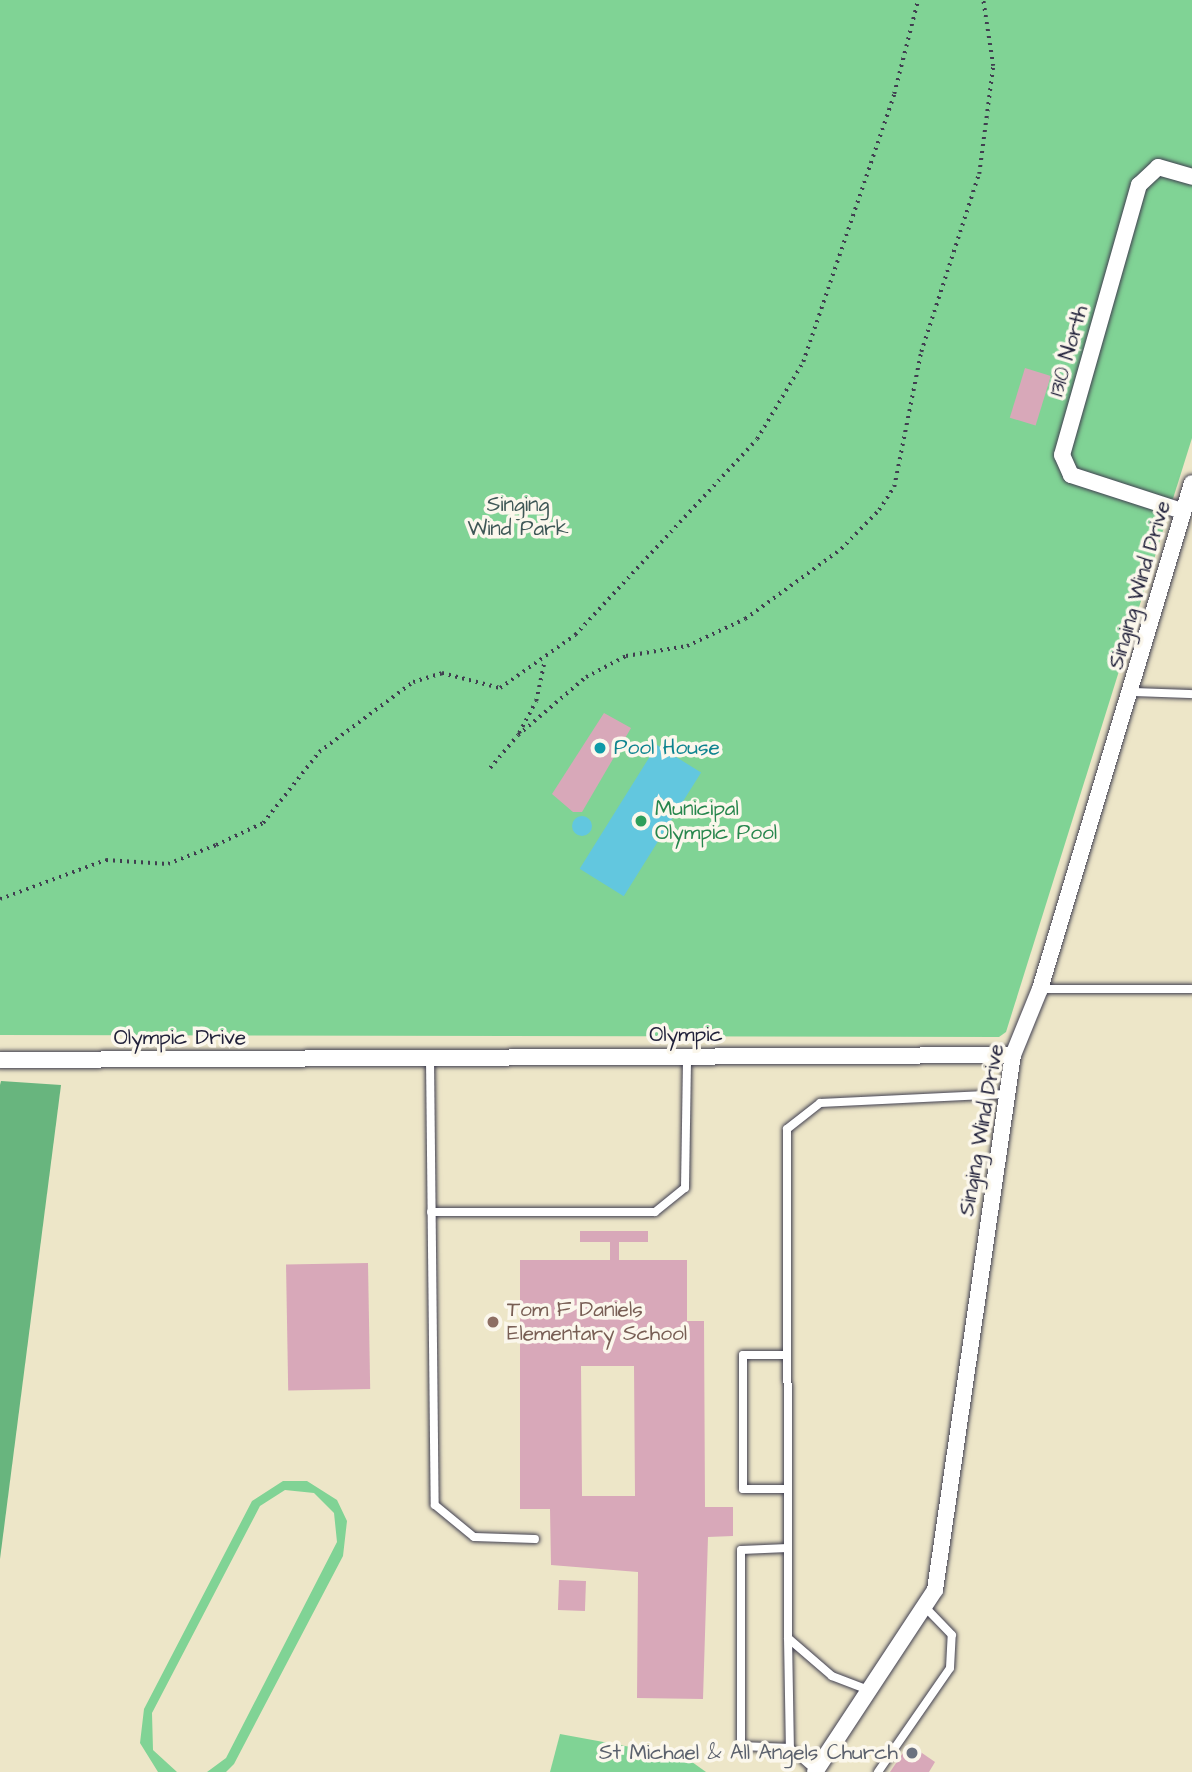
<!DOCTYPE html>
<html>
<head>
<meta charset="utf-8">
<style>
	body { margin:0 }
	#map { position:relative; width:1192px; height:1772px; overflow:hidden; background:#ede6c8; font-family:"Architects Daughter",sans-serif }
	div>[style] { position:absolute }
	.green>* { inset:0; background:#80d395 }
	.forest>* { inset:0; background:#68b57e }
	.water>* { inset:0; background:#62c7df; transform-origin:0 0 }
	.round { border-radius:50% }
	.building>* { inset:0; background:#d8a8b9; transform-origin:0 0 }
	.path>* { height:3.5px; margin-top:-1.75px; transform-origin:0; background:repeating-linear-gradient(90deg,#403f50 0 2px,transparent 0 7px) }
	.roads { filter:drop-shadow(0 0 2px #403f50) drop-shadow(0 0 2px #403f50) }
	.lane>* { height:8px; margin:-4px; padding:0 4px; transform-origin:4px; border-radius:4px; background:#fff }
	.street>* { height:16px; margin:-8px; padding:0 8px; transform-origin:8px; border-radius:8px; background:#fff }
	.dots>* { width:19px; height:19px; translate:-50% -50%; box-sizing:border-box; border:4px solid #fbf7ec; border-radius:50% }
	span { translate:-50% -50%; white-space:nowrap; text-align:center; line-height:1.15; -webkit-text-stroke:7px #fbf7ec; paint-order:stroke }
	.street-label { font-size:21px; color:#22223b }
	.park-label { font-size:21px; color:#3e5756 }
	.culture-label { font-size:21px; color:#0d838f }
	.left { translate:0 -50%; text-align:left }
	.leisure-label { font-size:21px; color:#27864d }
	.education-label { font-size:21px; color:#785e54 }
	.worship-label { font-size:21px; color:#5b616d }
	.right { translate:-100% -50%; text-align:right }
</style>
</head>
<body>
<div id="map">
	<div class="green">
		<i style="clip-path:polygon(0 0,1192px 0,1192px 438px,1006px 1032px,999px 1037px,0 1035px)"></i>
		<i style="clip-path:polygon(283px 1481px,307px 1481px,337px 1500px,347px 1521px,343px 1556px,234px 1764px,226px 1772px,207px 1772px,226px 1758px,337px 1542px,334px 1513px,314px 1493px,285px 1490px,260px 1506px,152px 1713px,153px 1750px,177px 1772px,158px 1772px,140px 1743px,144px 1709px,252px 1501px)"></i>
		<i style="clip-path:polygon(560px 1734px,685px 1757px,706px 1772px,550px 1772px)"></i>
	</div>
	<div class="forest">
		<i style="clip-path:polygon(1px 1081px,61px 1085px,0 1559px,0 1085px)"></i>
	</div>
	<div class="water">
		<i style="left:657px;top:745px;width:52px;height:146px;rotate:32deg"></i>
		<i class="round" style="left:572px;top:816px;width:20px;height:20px"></i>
	</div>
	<div class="building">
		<i style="left:1025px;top:368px;width:27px;height:52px;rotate:17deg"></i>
		<i style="clip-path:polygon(604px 713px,631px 728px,582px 812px,573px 812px,552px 794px)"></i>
		<i style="clip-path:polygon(evenodd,580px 1231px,648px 1231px,648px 1242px,619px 1242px,619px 1260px,687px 1260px,687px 1321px,704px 1321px,705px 1507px,733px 1507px,733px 1536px,708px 1537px,703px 1699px,637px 1698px,638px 1572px,551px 1565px,550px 1509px,520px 1509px,520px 1260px,610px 1260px,610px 1242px,580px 1242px,580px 1231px,581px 1366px,634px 1366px,635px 1496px,582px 1496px,581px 1366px)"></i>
		<i style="left:368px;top:1263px;width:126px;height:82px;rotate:89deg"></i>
		<i style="left:559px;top:1580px;width:27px;height:30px;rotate:2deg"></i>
		<i style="clip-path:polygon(909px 1744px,935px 1762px,929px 1772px,890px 1772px)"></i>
	</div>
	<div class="path">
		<i style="left:519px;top:733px;width:36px;rotate:-62deg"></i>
		<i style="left:536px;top:701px;width:40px;rotate:-78deg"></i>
		<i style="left:490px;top:768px;width:43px;rotate:-49.7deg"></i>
		<i style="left:518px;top:735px;width:89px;rotate:-40.5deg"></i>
		<i style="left:586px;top:677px;width:45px;rotate:-27.7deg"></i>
		<i style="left:626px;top:656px;width:62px;rotate:-9.3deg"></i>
		<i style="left:687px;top:646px;width:64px;rotate:-25deg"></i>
		<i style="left:745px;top:619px;width:119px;rotate:-36.1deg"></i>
		<i style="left:841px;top:549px;width:54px;rotate:-45.7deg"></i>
		<i style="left:879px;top:510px;width:27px;rotate:-57deg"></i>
		<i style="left:894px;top:487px;width:138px;rotate:-78.7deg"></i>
		<i style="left:921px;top:352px;width:187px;rotate:-72deg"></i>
		<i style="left:979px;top:174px;width:109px;rotate:-82.6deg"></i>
		<i style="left:993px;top:66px;width:67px;rotate:-98.6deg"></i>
		<i style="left:0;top:899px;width:113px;rotate:-20.2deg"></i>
		<i style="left:106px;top:860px;width:62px;rotate:3.7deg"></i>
		<i style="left:168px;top:864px;width:52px;rotate:-21.6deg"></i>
		<i style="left:216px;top:845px;width:52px;rotate:-25.1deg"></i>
		<i style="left:263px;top:823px;width:90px;rotate:-51.7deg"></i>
		<i style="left:319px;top:752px;width:117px;rotate:-36.7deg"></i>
		<i style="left:413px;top:682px;width:30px;rotate:-17deg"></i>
		<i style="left:442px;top:673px;width:60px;rotate:14.5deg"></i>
		<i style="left:500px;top:688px;width:92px;rotate:-35.2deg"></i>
		<i style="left:575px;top:635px;width:267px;rotate:-47.1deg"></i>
		<i style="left:757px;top:439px;width:90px;rotate:-59.1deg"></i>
		<i style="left:803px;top:362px;width:283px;rotate:-71.2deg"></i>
		<i style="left:894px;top:94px;width:97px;rotate:-75.7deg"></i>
	</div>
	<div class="roads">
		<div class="lane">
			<i style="left:1131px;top:692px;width:61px;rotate:1.9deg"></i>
			<i style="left:1040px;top:989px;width:152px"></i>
			<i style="left:430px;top:1058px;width:447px;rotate:89.4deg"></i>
			<i style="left:435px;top:1505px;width:50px;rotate:39.4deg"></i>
			<i style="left:474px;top:1537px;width:61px;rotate:1.9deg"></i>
			<i style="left:431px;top:1212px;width:224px"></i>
			<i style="left:655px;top:1212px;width:38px;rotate:-39deg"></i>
			<i style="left:685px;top:1188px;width:132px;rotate:-89.1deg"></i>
			<i style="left:787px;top:1355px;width:44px;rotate:180deg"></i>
			<i style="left:743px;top:1355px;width:134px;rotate:90deg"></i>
			<i style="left:743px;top:1489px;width:45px"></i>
			<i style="left:788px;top:1548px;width:47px;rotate:177.6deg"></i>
			<i style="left:741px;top:1550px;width:196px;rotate:90deg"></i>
			<i style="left:741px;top:1746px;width:49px;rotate:2.3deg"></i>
			<i style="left:788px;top:1638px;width:110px;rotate:89deg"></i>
			<i style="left:790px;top:1748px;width:35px;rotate:41deg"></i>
			<i style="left:871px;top:1691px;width:42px;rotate:-159deg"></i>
			<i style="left:832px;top:1676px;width:58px;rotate:-139.2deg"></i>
			<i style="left:788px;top:1638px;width:509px;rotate:-90.11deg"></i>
			<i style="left:787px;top:1129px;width:42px;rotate:-38.2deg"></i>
			<i style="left:820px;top:1103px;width:186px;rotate:-2.8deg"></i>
			<i style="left:878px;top:1772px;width:126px;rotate:-55.3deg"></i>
			<i style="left:950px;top:1668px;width:33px;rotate:-87deg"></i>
			<i style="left:952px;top:1635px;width:37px;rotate:-134deg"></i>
		</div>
		<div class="street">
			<i style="left:1182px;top:511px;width:117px;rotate:-162deg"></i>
			<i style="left:1071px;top:475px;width:22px;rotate:-114deg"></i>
			<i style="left:1062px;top:455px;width:281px;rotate:-74.1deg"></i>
			<i style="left:1139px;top:185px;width:26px;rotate:-43deg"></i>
			<i style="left:1158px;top:167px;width:35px;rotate:16deg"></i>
			<i style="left:0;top:1060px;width:1013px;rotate:-0.28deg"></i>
			<i style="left:815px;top:1772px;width:218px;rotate:-56.6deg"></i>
			<i style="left:935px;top:1590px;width:541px;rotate:-81.71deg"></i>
			<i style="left:1013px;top:1055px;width:71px;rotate:-67.8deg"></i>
			<i style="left:1040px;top:989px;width:528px;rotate:-73.28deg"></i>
		</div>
	</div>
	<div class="dots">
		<i style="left:600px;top:748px;background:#0f9aa8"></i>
		<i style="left:641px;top:821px;background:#2e9e5b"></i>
		<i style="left:493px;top:1322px;background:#8d6e63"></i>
		<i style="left:912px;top:1753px;background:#6b7280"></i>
	</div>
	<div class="street-label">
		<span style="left:1069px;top:351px;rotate:-74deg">1310 North</span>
		<span style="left:1140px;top:585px;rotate:-74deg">Singing Wind Drive</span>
		<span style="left:686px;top:1035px">Olympic</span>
		<span style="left:180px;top:1038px">Olympic Drive</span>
		<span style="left:982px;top:1130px;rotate:-80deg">Singing Wind Drive</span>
	</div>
	<div class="park-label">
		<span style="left:518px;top:517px">Singing<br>Wind Park</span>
	</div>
	<div class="culture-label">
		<span class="left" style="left:614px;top:748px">Pool House</span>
	</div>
	<div class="leisure-label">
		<span class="left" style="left:655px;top:821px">Municipal<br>Olympic Pool</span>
	</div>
	<div class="education-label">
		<span class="left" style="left:507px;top:1322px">Tom F Daniels<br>Elementary School</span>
	</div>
	<div class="worship-label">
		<span class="right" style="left:898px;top:1753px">St Michael &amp; All Angels Church</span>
	</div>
</div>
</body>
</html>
